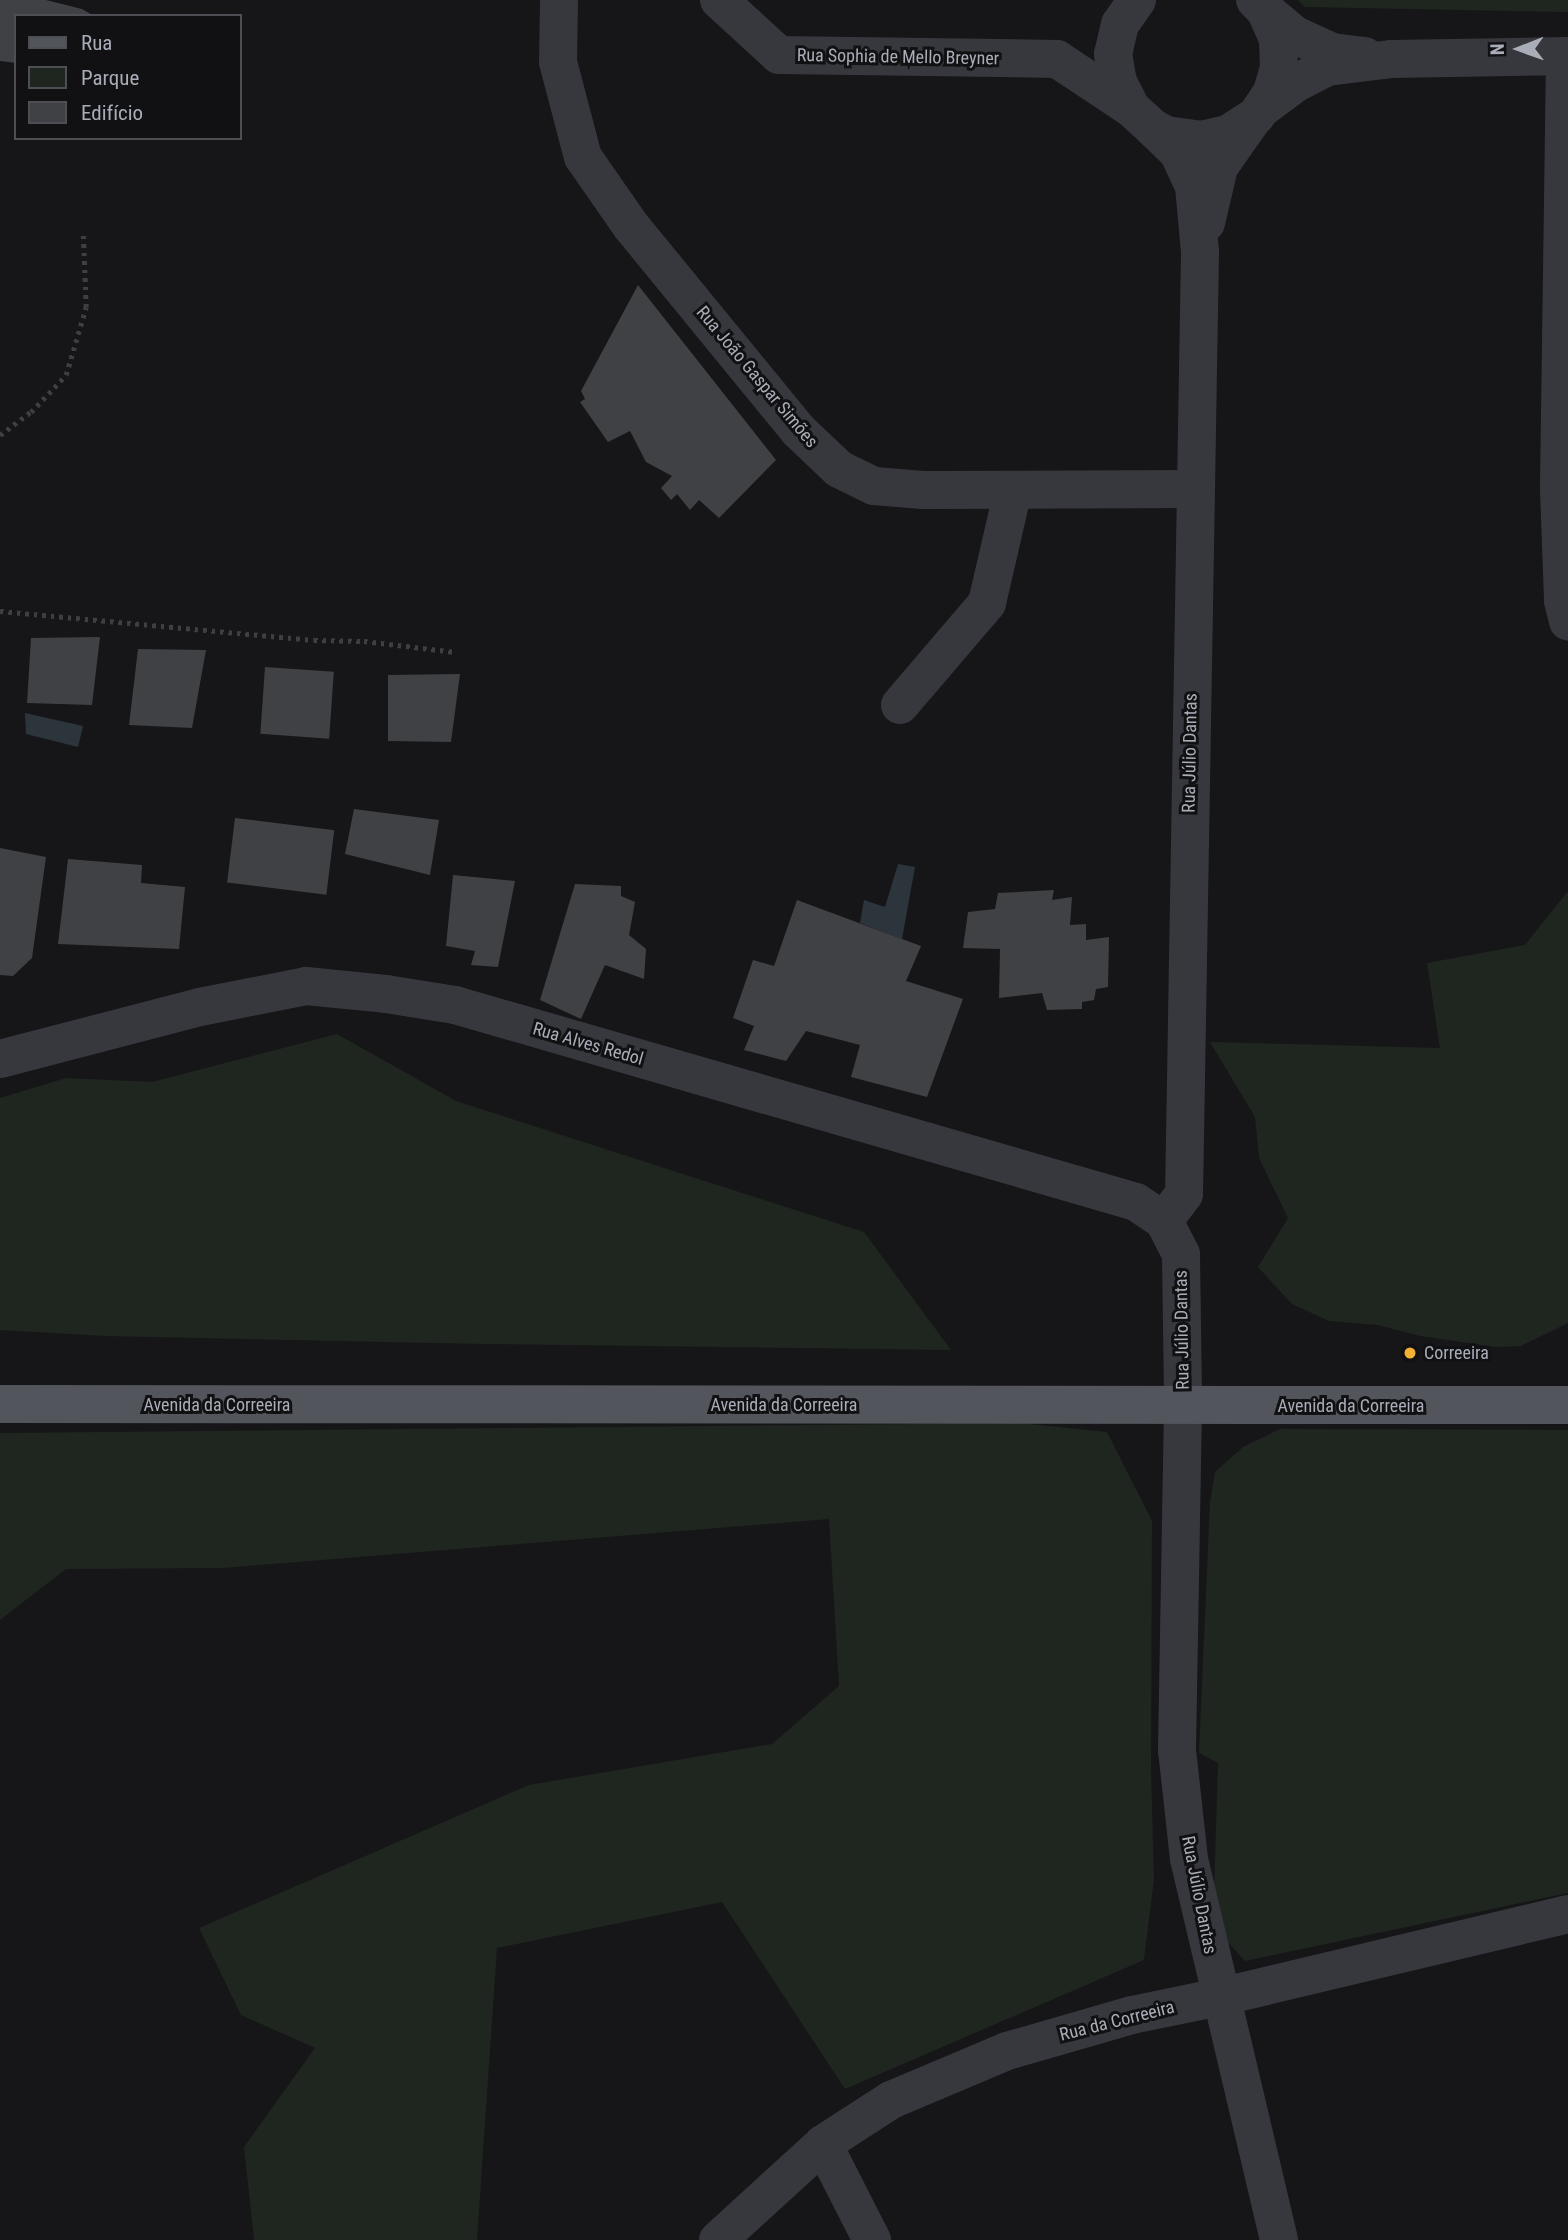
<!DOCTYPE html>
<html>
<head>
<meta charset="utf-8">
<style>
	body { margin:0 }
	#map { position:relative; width:1568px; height:2240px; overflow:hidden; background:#161618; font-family:"Roboto Condensed",sans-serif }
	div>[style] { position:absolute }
	.green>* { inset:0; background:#1e261f }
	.water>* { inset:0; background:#2c353c }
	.building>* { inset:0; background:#404145; transform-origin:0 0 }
	.path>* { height:4.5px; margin-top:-2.25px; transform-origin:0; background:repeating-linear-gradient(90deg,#3d3f44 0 3.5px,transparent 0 8.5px) }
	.minor>* { height:38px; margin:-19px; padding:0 19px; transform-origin:19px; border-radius:19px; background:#37383d }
	.major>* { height:38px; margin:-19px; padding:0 19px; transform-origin:19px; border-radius:19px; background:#53555c }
	.dots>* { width:19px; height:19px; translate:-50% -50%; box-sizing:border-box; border:4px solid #111113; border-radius:50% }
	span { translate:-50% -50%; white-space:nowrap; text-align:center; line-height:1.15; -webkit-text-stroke:6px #111113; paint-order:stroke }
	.street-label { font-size:18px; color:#a8adb8 }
	.poi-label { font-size:18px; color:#a8adb8 }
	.left { translate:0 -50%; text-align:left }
	.legend { position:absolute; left:14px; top:14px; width:228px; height:126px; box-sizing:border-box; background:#111113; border:2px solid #4d4f55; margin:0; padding:9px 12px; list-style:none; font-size:21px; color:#a8adb8 }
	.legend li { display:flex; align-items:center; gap:14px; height:35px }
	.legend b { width:35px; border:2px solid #4d4f55 }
	.north { position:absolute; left:1484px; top:14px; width:70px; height:70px; -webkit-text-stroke:5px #111113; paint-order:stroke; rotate:269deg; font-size:19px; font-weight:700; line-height:28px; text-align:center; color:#a8adb8 }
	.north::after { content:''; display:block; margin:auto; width:24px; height:32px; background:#a8adb8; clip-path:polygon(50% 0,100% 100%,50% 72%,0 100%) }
</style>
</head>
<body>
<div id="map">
	<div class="green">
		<i style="clip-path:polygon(1298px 0,1568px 0,1568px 12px,1305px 7px)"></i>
		<i style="clip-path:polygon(1568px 891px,1568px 1323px,1521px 1346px,1496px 1347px,1420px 1336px,1378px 1325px,1329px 1321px,1292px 1304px,1258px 1267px,1288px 1218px,1259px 1158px,1255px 1117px,1210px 1042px,1440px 1048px,1427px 963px,1525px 945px)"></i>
		<i style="clip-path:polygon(337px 1034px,456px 1101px,864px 1232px,951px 1350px,484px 1344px,105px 1336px,0 1330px,0 1098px,66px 1078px,152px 1082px)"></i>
		<i style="clip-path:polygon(1019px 1423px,1107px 1432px,1152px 1521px,1151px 1769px,1154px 1880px,1144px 1960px,845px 2089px,722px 1902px,497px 1948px,477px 2240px,254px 2240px,244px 2147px,315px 2048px,241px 2015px,199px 1928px,529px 1785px,772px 1744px,839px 1686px,829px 1519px,223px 1568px,66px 1569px,0 1620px,0 1433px)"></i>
		<i style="clip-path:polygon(1280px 1429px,1568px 1430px,1568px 1893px,1245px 1961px,1223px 1937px,1214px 1892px,1218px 1763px,1199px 1753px,1210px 1502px,1215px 1472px,1243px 1447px)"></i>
	</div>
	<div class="water">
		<i style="clip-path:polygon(25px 713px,83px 726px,78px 747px,26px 734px)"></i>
		<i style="clip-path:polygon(898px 864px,915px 867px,902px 939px,860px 923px,864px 900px,885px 907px)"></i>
	</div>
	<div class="building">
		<i style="clip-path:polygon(0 0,46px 0,82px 9px,94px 16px,16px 16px,16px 63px,0 61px)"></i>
		<i style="clip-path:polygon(638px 285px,776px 460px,719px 518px,699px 500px,690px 510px,677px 494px,671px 500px,661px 488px,672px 476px,646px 462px,630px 431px,608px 442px,580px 402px,585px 399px,581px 391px)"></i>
		<i style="clip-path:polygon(100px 637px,92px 705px,27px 703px,31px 638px)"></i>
		<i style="clip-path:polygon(138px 649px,206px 650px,192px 728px,129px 725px)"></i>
		<i style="left:265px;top:667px;width:69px;height:67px;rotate:4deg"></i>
		<i style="clip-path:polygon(460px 674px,451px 742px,388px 741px,388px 675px)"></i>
		<i style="clip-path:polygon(354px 809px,439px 820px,430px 875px,345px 854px)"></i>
		<i style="left:235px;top:818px;width:100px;height:65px;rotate:7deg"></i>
		<i style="clip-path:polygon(0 848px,46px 857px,32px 958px,13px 976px,0 975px)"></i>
		<i style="clip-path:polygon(68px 859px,142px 865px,141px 883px,185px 887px,179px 949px,58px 944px)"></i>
		<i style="clip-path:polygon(453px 875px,515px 881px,498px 967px,471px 965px,475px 951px,446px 946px)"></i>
		<i style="clip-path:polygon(575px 884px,621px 886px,621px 896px,635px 902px,629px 935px,646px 949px,644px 979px,605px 965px,581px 1019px,540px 1000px)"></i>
		<i style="clip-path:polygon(1054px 890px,1052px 900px,1072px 897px,1070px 925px,1086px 924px,1086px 940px,1109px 937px,1108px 987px,1096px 989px,1094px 1000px,1082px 1002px,1082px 1009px,1047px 1010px,1042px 993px,999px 998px,1000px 949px,963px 948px,968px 912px,995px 909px,998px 893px)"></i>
		<i style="clip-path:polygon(797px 900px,921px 946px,906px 981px,963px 999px,927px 1097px,851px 1077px,860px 1045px,806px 1031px,786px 1061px,744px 1050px,754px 1026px,733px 1018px,753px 960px,774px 966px)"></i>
	</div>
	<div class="path">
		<i style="left:0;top:435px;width:39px;rotate:-37deg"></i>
		<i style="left:31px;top:412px;width:51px;rotate:-46.6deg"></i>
		<i style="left:66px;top:375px;width:71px;rotate:-73.6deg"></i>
		<i style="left:86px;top:307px;width:74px;rotate:-92.3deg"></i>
		<i style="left:0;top:611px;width:315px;rotate:5.3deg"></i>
		<i style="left:314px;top:640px;width:50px;rotate:1.1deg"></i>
		<i style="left:364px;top:641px;width:92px;rotate:6.9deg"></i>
	</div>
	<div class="minor">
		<i style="left:559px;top:0;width:62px;rotate:90.9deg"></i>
		<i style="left:558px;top:62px;width:98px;rotate:75.3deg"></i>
		<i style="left:583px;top:157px;width:84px;rotate:55.2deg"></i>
		<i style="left:631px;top:226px;width:265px;rotate:50.7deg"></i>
		<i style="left:799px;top:431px;width:55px;rotate:43.5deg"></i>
		<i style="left:839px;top:469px;width:39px;rotate:26deg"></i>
		<i style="left:874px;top:486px;width:49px;rotate:4.7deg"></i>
		<i style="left:923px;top:490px;width:271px;rotate:-0.2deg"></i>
		<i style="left:719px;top:0;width:81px;rotate:42.5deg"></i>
		<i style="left:779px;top:55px;width:278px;rotate:0.8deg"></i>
		<i style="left:1057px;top:59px;width:89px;rotate:33.5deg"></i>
		<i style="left:1137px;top:0;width:29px;rotate:125deg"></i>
		<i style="left:1120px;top:24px;width:31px;rotate:103deg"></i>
		<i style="left:1113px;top:54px;width:28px;rotate:80deg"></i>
		<i style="left:1118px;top:82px;width:29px;rotate:63deg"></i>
		<i style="left:1131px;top:108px;width:30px;rotate:42deg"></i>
		<i style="left:1153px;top:128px;width:15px;rotate:28deg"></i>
		<i style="left:1166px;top:135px;width:35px;rotate:8deg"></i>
		<i style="left:1201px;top:140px;width:28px;rotate:-13deg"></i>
		<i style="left:1228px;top:134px;width:33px;rotate:-33deg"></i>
		<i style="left:1256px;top:116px;width:29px;rotate:-56deg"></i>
		<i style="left:1272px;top:92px;width:25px;rotate:-74deg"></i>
		<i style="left:1279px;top:68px;width:29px;rotate:-92deg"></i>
		<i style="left:1278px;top:39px;width:32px;rotate:-114deg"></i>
		<i style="left:1265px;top:10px;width:14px;rotate:-135deg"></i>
		<i style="left:1265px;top:10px;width:39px;rotate:40deg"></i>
		<i style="left:1295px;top:35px;width:41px;rotate:24.7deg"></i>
		<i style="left:1332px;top:52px;width:33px;rotate:7deg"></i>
		<i style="left:1565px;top:56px;width:434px;rotate:90.8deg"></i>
		<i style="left:1559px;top:490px;width:111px;rotate:87.9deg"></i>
		<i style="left:1563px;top:601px;width:21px;rotate:76deg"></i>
		<i style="left:1261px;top:109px;width:44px;rotate:-36.6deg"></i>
		<i style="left:1296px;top:83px;width:35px;rotate:-27deg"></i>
		<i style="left:1327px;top:67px;width:64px;rotate:-7.1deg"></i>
		<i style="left:1391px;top:59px;width:177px;rotate:-1deg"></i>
		<i style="left:1153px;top:128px;width:35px;rotate:44deg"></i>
		<i style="left:1178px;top:152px;width:38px;rotate:65deg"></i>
		<i style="left:1194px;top:186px;width:66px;rotate:84.8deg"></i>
		<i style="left:1200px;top:252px;width:942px;rotate:90.97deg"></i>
		<i style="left:1184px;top:1194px;width:34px;rotate:127deg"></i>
		<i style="left:1206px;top:223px;width:57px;rotate:-76.9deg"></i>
		<i style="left:1219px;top:167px;width:57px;rotate:-54.9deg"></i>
		<i style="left:900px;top:705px;width:134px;rotate:-49.5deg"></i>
		<i style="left:987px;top:603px;width:116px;rotate:-77deg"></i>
		<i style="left:0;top:1059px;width:207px;rotate:-14.6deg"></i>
		<i style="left:200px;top:1007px;width:108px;rotate:-11.2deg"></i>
		<i style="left:306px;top:986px;width:80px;rotate:5.7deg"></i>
		<i style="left:386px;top:994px;width:70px;rotate:9.1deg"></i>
		<i style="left:455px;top:1005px;width:709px;rotate:16.13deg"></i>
		<i style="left:1136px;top:1202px;width:34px;rotate:34deg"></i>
		<i style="left:1164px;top:1221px;width:37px;rotate:63deg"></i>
		<i style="left:1181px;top:1254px;width:152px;rotate:89.2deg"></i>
		<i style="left:1183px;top:1406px;width:344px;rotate:91deg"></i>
		<i style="left:1177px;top:1750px;width:110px;rotate:83.7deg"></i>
		<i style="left:1189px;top:1859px;width:391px;rotate:76.7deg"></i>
		<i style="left:823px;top:2144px;width:108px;rotate:63deg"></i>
		<i style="left:718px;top:2240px;width:142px;rotate:-42.4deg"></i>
		<i style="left:823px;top:2144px;width:81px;rotate:-32.9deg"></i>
		<i style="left:891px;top:2100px;width:126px;rotate:-22.9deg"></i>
		<i style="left:1007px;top:2051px;width:130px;rotate:-16.1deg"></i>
		<i style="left:1132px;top:2015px;width:90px;rotate:-11.6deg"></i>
		<i style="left:1220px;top:1997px;width:358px;rotate:-13.4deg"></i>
	</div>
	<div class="major">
		<i style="left:0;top:1404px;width:1568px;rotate:0.04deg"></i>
	</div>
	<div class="dots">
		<i style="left:1410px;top:1353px;background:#f2b134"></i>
	</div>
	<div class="street-label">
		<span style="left:898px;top:57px;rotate:1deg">Rua Sophia de Mello Breyner</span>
		<span style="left:757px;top:377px;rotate:50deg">Rua João Gaspar Simões</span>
		<span style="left:1190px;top:753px;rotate:-89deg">Rua Júlio Dantas</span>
		<span style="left:588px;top:1044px;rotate:16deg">Rua Alves Redol</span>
		<span style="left:1182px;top:1330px;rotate:-91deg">Rua Júlio Dantas</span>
		<span style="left:217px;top:1405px">Avenida da Correeira</span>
		<span style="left:784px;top:1405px">Avenida da Correeira</span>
		<span style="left:1351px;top:1406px">Avenida da Correeira</span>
		<span style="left:1199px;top:1895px;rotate:79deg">Rua Júlio Dantas</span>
		<span style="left:1117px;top:2021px;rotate:-14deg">Rua da Correeira</span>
	</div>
	<div class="poi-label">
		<span class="left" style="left:1424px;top:1353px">Correeira</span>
	</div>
	<ul class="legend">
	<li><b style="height:9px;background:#53555c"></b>Rua</li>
	<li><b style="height:19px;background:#1e261f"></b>Parque</li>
	<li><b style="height:19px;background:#404145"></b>Edifício</li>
	</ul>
	<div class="north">N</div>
</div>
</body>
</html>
